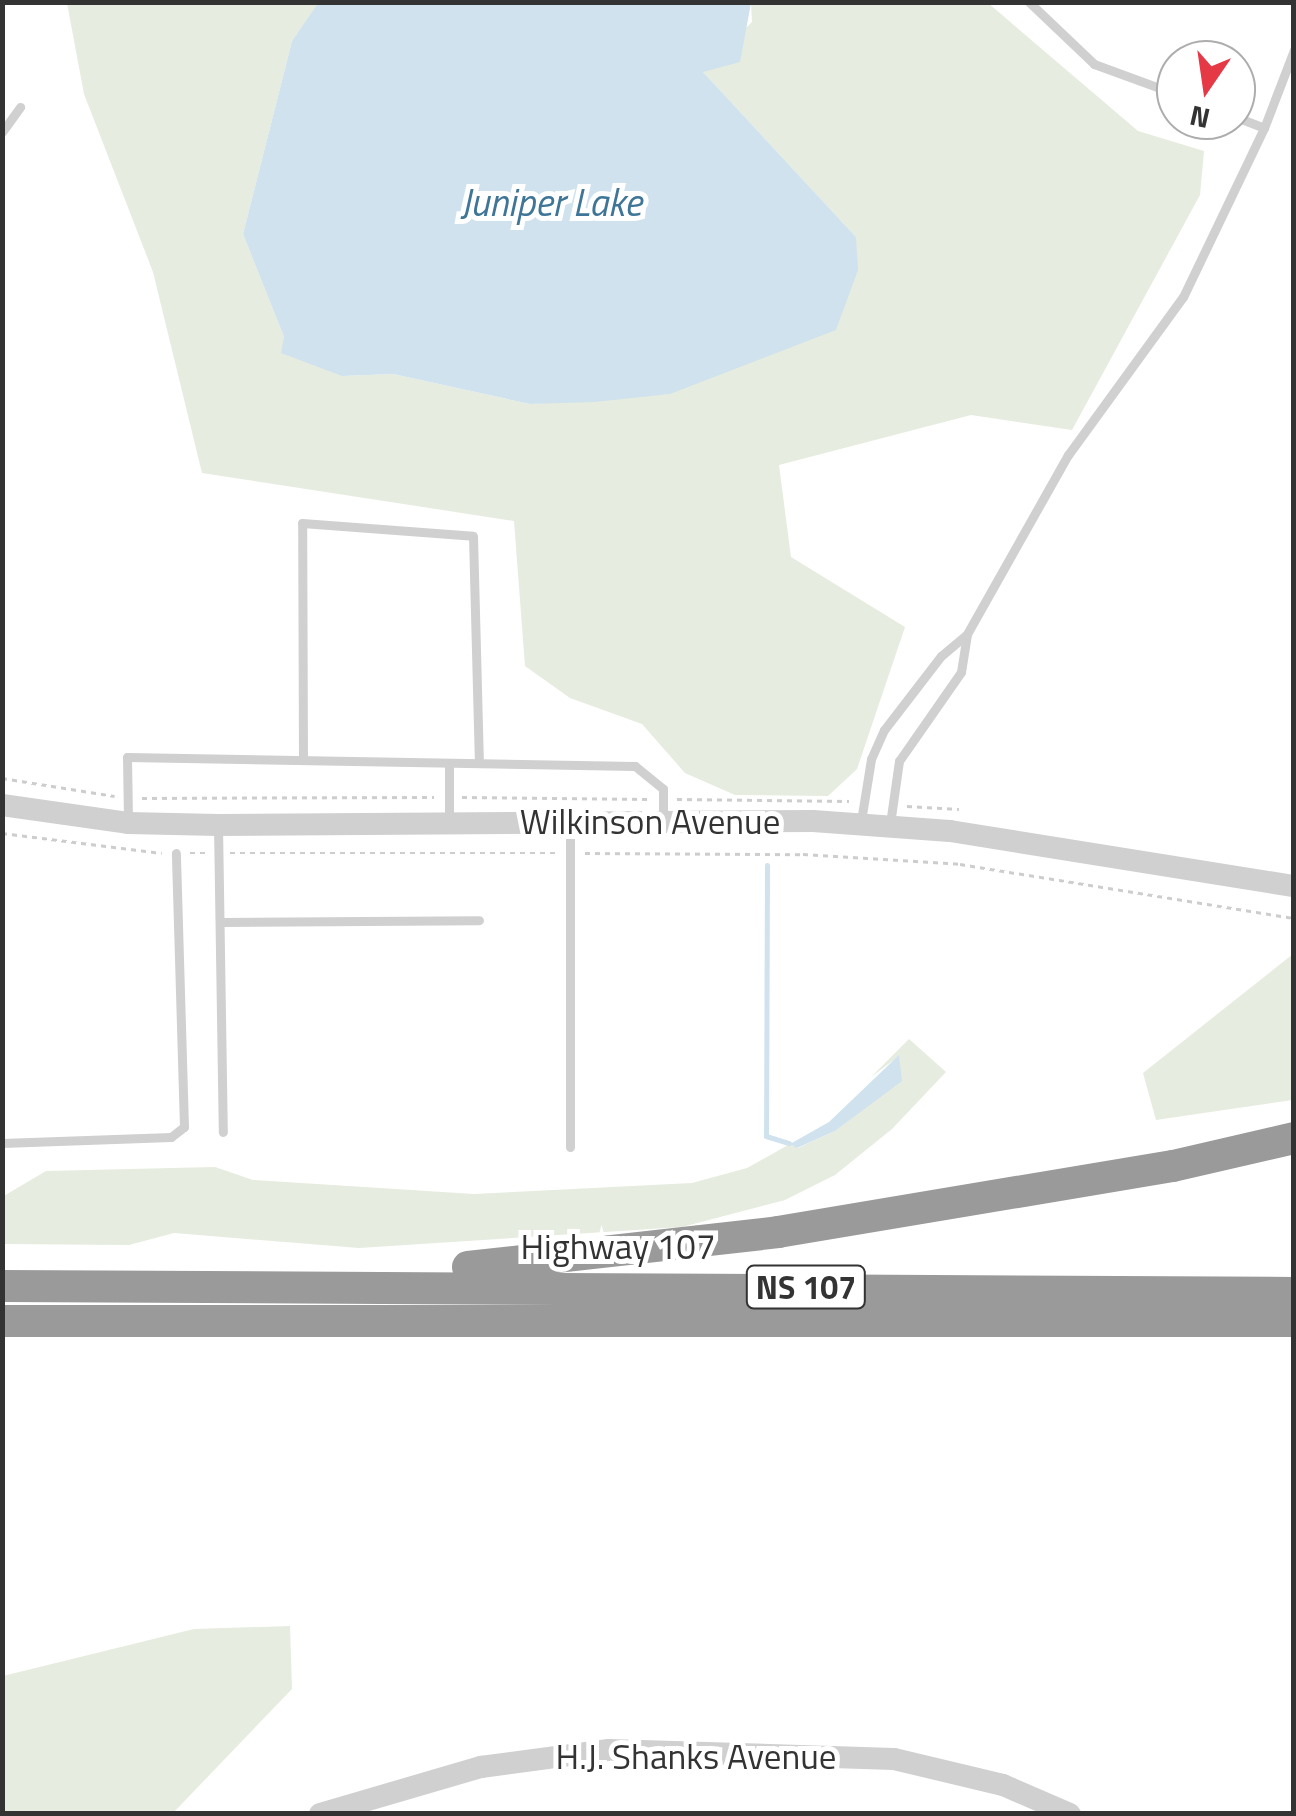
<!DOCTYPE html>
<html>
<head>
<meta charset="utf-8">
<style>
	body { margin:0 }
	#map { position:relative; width:1296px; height:1816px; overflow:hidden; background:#fff; font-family:"Titillium Web",sans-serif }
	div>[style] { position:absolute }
	.green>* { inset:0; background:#e6ecdf }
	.water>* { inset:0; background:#cfe2ee }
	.stream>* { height:5px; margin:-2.5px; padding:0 2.5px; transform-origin:2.5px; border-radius:2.5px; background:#cfe2ee }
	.path>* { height:2.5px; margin-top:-1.25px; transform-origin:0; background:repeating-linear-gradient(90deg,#cdcdcd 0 5px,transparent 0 10px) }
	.service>* { height:9px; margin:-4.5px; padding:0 4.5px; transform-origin:4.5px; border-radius:4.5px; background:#d0d0d0 }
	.tertiary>* { height:22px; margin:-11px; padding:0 11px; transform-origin:11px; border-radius:11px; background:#d0d0d0 }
	.motorway>* { height:32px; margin:-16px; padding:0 16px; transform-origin:16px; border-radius:16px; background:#9a9a9a }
	span { translate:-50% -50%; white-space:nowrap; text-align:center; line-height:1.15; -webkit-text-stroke:10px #fff; paint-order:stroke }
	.shield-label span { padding:2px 8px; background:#fff; border:2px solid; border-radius:8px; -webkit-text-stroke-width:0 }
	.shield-label { font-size:32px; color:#333; font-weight:700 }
	.street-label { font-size:35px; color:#333 }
	.water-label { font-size:38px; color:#3f7597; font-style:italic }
	.frame { position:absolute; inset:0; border:5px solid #333; pointer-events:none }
	.north { position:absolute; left:1156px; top:40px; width:100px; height:100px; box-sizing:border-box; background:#fff; border:2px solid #adadad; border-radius:50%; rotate:193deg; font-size:28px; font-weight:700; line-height:40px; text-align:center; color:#333 }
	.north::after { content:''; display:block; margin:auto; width:35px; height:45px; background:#e63946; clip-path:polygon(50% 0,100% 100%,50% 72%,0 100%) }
</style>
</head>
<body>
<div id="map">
	<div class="green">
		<i style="clip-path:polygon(67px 3px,319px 3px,292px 41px,243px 234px,284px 337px,342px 376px,393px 374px,530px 404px,670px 394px,856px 237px,702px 71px,752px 22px,751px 3px,988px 3px,1138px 131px,1204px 151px,1200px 195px,1072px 430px,971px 415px,779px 465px,791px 557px,905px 627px,857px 769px,828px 796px,735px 795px,685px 773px,642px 724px,570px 698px,525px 666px,514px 521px,202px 473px,153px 272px,84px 94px)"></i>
		<i style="clip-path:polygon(1293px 954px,1293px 1100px,1156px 1120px,1143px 1073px)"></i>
		<i style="clip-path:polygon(909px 1039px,946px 1072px,892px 1129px,835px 1175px,785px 1200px,682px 1227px,359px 1248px,174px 1233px,129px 1245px,3px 1244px,2px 1197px,46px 1171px,215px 1167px,253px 1180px,474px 1194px,692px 1183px,747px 1168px,790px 1144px,798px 1148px,835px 1131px,873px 1102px,899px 1056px,871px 1077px)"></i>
		<i style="clip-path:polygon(290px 1626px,292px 1689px,173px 1813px,3px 1813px,3px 1676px,194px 1629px)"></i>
	</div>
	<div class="water">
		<i style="clip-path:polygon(319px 2px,751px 3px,740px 62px,703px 72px,856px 237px,858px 270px,836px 330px,670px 394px,594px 402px,530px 404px,393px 374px,342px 376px,281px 353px,284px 337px,243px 234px,292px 41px)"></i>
		<i style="clip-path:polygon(899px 1055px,902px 1081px,835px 1131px,797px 1148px,790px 1144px,829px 1122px)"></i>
	</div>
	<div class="stream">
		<i style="left:767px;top:865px;width:271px;rotate:90.2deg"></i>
		<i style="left:766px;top:1136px;width:24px;rotate:17deg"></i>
	</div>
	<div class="path">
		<i style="left:2px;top:778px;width:114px;rotate:9.1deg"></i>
		<i style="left:462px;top:797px;width:187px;rotate:0.6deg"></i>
		<i style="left:142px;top:798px;width:292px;rotate:-0.2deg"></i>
		<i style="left:677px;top:799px;width:172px;rotate:0.7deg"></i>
		<i style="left:907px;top:806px;width:52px;rotate:3.3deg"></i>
		<i style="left:2px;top:833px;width:161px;rotate:7.1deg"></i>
		<i style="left:190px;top:853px;width:17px"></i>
		<i style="left:230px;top:853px;width:327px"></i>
		<i style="left:585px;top:853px;width:218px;rotate:0.3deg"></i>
		<i style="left:803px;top:854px;width:157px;rotate:3.6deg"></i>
		<i style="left:960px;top:864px;width:338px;rotate:9.2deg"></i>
	</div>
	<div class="service">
		<i style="left:1029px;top:2px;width:90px;rotate:43.6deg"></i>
		<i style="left:1094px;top:64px;width:87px;rotate:20.1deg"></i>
		<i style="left:1236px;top:117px;width:30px;rotate:21deg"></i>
		<i style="left:1264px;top:128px;width:84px;rotate:-69deg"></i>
		<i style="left:2px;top:132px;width:31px;rotate:-54deg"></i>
		<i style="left:303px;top:760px;width:237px;rotate:-90.2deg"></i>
		<i style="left:302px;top:523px;width:171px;rotate:4.3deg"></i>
		<i style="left:473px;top:536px;width:227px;rotate:88.5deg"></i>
		<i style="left:449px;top:763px;width:57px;rotate:90deg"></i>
		<i style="left:128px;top:820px;width:63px;rotate:-90.9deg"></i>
		<i style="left:127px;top:757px;width:508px;rotate:1.01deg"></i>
		<i style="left:635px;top:766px;width:36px;rotate:39deg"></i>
		<i style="left:663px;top:789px;width:32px;rotate:90deg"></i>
		<i style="left:861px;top:821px;width:63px;rotate:-80.8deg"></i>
		<i style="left:871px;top:759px;width:32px;rotate:-66deg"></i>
		<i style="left:884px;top:730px;width:93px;rotate:-52.4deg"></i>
		<i style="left:941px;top:656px;width:34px;rotate:-40deg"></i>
		<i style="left:890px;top:824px;width:64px;rotate:-81.9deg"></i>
		<i style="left:899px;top:761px;width:108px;rotate:-55.1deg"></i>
		<i style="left:961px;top:672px;width:38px;rotate:-81deg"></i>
		<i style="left:967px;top:634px;width:206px;rotate:-60.6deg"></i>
		<i style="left:1068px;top:455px;width:195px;rotate:-54deg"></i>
		<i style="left:1183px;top:297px;width:187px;rotate:-64.4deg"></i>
		<i style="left:218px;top:825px;width:307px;rotate:89.1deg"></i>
		<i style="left:222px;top:922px;width:257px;rotate:-0.4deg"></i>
		<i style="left:2px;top:1143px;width:169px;rotate:-2deg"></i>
		<i style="left:171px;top:1137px;width:16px;rotate:-38deg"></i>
		<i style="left:184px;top:1127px;width:274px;rotate:-91.7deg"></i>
		<i style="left:570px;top:1147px;width:322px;rotate:-90deg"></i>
	</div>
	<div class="tertiary">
		<i style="left:2px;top:805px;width:127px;rotate:8.1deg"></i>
		<i style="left:128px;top:823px;width:90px;rotate:1.3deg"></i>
		<i style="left:218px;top:825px;width:595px;rotate:-0.39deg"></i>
		<i style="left:813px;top:821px;width:137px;rotate:4.2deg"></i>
		<i style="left:950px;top:831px;width:348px;rotate:9.1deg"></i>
		<i style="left:320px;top:1814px;width:168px;rotate:-16.3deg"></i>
		<i style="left:481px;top:1767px;width:129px;rotate:-7.6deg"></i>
		<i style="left:609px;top:1750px;width:285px;rotate:1.8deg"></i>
		<i style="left:894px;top:1759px;width:112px;rotate:13.4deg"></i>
		<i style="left:1003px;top:1785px;width:73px;rotate:23.4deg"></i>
	</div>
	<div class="motorway">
		<i style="left:468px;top:1267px;width:312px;rotate:-6.4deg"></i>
		<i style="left:778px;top:1232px;width:400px;rotate:-9.5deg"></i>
		<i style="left:1173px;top:1166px;width:124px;rotate:-13deg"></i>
		<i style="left:2px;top:1286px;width:1292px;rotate:0.31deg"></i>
		<i style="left:2px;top:1321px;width:1292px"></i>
	</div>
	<div class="shield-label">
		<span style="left:806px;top:1287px">NS 107</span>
	</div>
	<div class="street-label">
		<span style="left:650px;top:821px">Wilkinson Avenue</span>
		<span style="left:618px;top:1246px">Highway 107</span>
		<span style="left:696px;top:1756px">H.J. Shanks Avenue</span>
	</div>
	<div class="water-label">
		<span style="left:551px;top:203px">Juniper Lake</span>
	</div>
	<div class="frame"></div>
	<div class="north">N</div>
</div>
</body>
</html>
